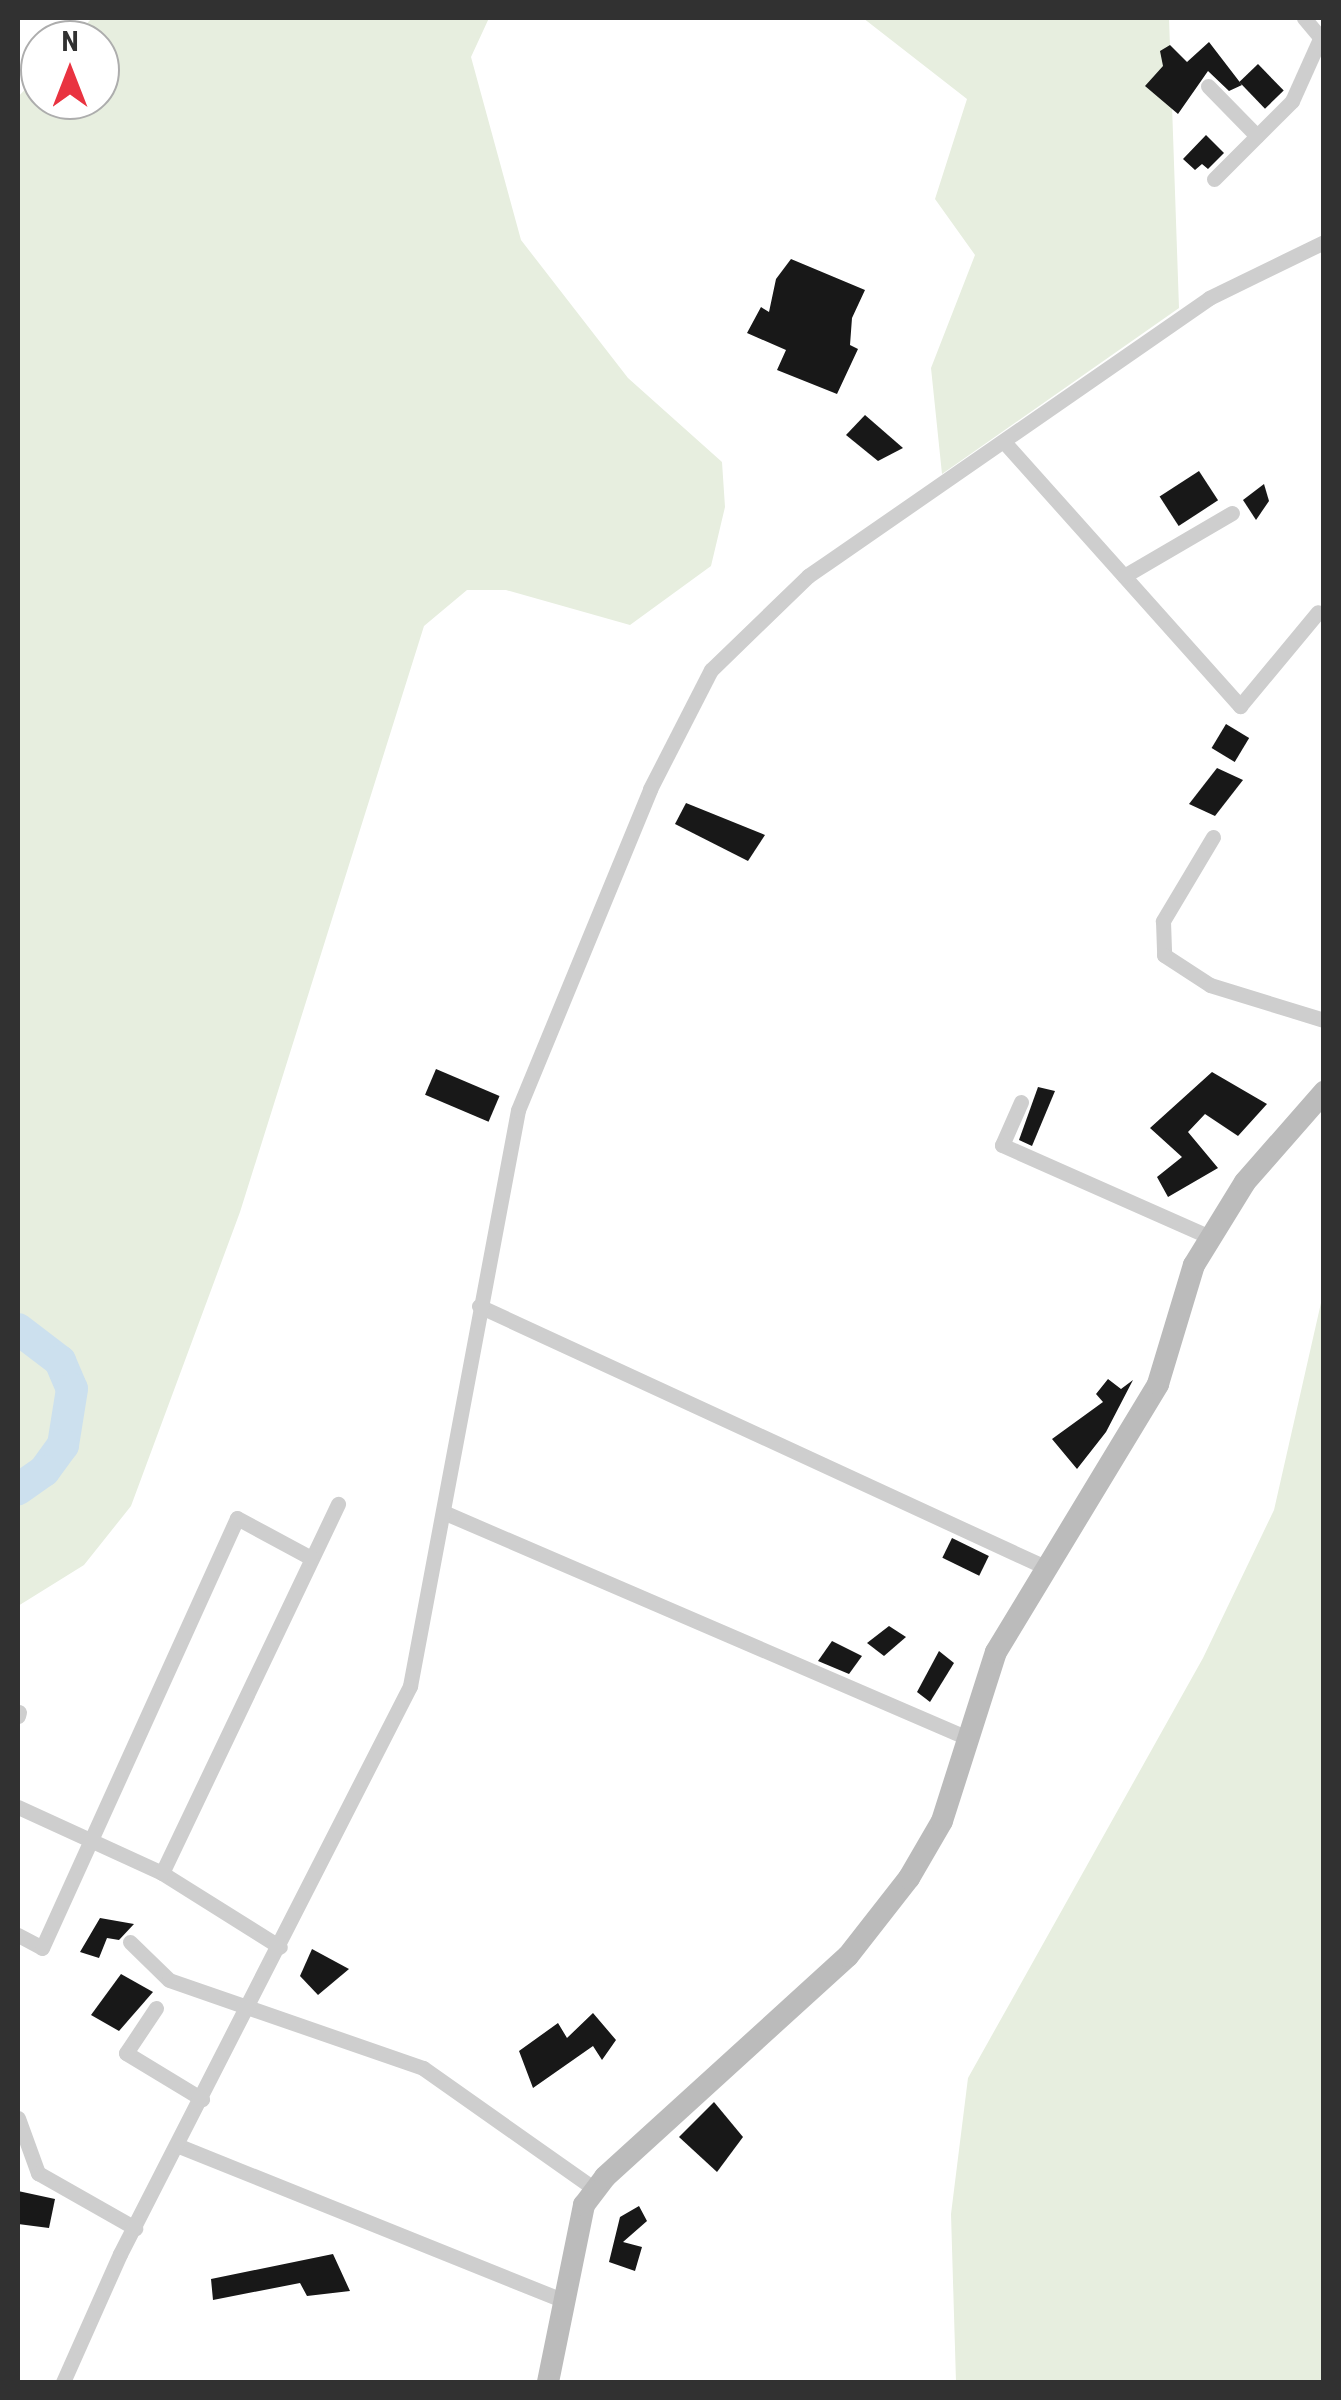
<!DOCTYPE html>
<html>
<head>
<meta charset="utf-8">
<style>
	body { margin:0 }
	#map { position:relative; width:1341px; height:2400px; overflow:hidden; background:#fff; font-family:"Roboto Condensed",sans-serif }
	div>[style] { position:absolute }
	.green>* { inset:0; background:#e7eedf }
	.river>* { height:32px; margin:-16px; padding:0 16px; transform-origin:16px; border-radius:16px; background:#cce0ee }
	.building>* { inset:0; background:#181818; transform-origin:0 0 }
	.street>* { height:15px; margin:-7.5px; padding:0 7.5px; transform-origin:7.5px; border-radius:7.5px; background:#cecece }
	.secondary>* { height:22px; margin:-11px; padding:0 11px; transform-origin:11px; border-radius:11px; background:#bbb }
	span { translate:-50% -50%; white-space:nowrap; text-align:center; line-height:1.15; -webkit-text-stroke:10px #fff; paint-order:stroke }
	.frame { position:absolute; inset:0; border:20px solid #313131; pointer-events:none }
	.north { position:absolute; left:20px; top:20px; width:100px; height:100px; box-sizing:border-box; background:#fff; border:2px solid #adadad; border-radius:50%; rotate:0deg; font-size:28px; font-weight:700; line-height:40px; text-align:center; color:#313131 }
	.north::after { content:''; display:block; margin:auto; width:35px; height:45px; background:#e93340; clip-path:polygon(50% 0,100% 100%,50% 72%,0 100%) }
</style>
</head>
<body>
<div id="map">
	<div class="green">
		<i style="clip-path:polygon(92px 18px,489px 18px,471px 57px,521px 240px,628px 378px,722px 462px,725px 507px,711px 566px,630px 625px,506px 590px,467px 590px,424px 626px,240px 1212px,131px 1506px,84px 1565px,18px 1606px,18px 97px,40px 73px,40px 100px,100px 100px,100px 40px,71px 40px)"></i>
		<i style="clip-path:polygon(863px 18px,1169px 18px,1179px 308px,942px 474px,931px 368px,975px 255px,935px 199px,967px 99px)"></i>
		<i style="clip-path:polygon(1323px 1294px,1323px 2382px,956px 2382px,951px 2214px,968px 2078px,1203px 1658px,1274px 1510px)"></i>
	</div>
	<div class="river">
		<i style="left:18px;top:1329px;width:53px;rotate:37.3deg"></i>
		<i style="left:60px;top:1361px;width:30px;rotate:67deg"></i>
		<i style="left:72px;top:1389px;width:57px;rotate:99.1deg"></i>
		<i style="left:63px;top:1445px;width:32px;rotate:126deg"></i>
		<i style="left:44px;top:1471px;width:32px;rotate:145deg"></i>
	</div>
	<div class="building">
		<i style="clip-path:polygon(1209px 42px,1242px 85px,1229px 91px,1208px 71px,1178px 114px,1145px 86px,1163px 66px,1160px 51px,1170px 45px,1187px 62px)"></i>
		<i style="left:1258px;top:64px;width:37px;height:26px;rotate:46deg"></i>
		<i style="clip-path:polygon(1206px 135px,1224px 153px,1208px 169px,1202px 164px,1195px 170px,1183px 159px)"></i>
		<i style="clip-path:polygon(791px 259px,865px 290px,852px 318px,850px 345px,858px 349px,837px 394px,777px 370px,786px 350px,747px 333px,761px 307px,769px 312px,776px 279px)"></i>
		<i style="clip-path:polygon(865px 415px,903px 448px,878px 461px,846px 435px)"></i>
		<i style="left:1199px;top:471px;width:35px;height:47px;rotate:57deg"></i>
		<i style="clip-path:polygon(1264px 484px,1269px 501px,1256px 520px,1243px 500px)"></i>
		<i style="left:1226px;top:724px;width:27px;height:28px;rotate:31deg"></i>
		<i style="clip-path:polygon(1217px 768px,1243px 780px,1215px 816px,1189px 804px)"></i>
		<i style="clip-path:polygon(686px 803px,765px 835px,748px 861px,675px 824px)"></i>
		<i style="left:436px;top:1069px;width:69px;height:28px;rotate:23deg"></i>
		<i style="clip-path:polygon(1212px 1072px,1267px 1104px,1238px 1136px,1205px 1114px,1188px 1132px,1218px 1168px,1168px 1197px,1157px 1177px,1182px 1157px,1150px 1128px)"></i>
		<i style="clip-path:polygon(1038px 1087px,1055px 1091px,1032px 1146px,1019px 1140px)"></i>
		<i style="clip-path:polygon(1108px 1379px,1121px 1389px,1133px 1380px,1106px 1432px,1077px 1469px,1052px 1439px,1103px 1402px,1096px 1394px)"></i>
		<i style="left:952px;top:1538px;width:41px;height:22px;rotate:26deg"></i>
		<i style="clip-path:polygon(889px 1626px,906px 1637px,884px 1656px,867px 1643px)"></i>
		<i style="clip-path:polygon(832px 1641px,862px 1656px,849px 1674px,818px 1661px)"></i>
		<i style="clip-path:polygon(939px 1651px,954px 1663px,930px 1702px,917px 1692px)"></i>
		<i style="clip-path:polygon(100px 1918px,134px 1924px,119px 1940px,107px 1938px,99px 1958px,80px 1952px)"></i>
		<i style="clip-path:polygon(312px 1949px,349px 1969px,318px 1995px,300px 1976px)"></i>
		<i style="clip-path:polygon(121px 1974px,153px 1992px,119px 2031px,91px 2015px)"></i>
		<i style="clip-path:polygon(593px 2013px,616px 2040px,602px 2060px,593px 2046px,533px 2088px,519px 2051px,558px 2023px,567px 2038px)"></i>
		<i style="clip-path:polygon(714px 2102px,743px 2137px,717px 2172px,679px 2137px)"></i>
		<i style="clip-path:polygon(18px 2191px,55px 2199px,49px 2228px,18px 2224px)"></i>
		<i style="clip-path:polygon(639px 2206px,647px 2221px,623px 2242px,642px 2247px,635px 2271px,609px 2262px,620px 2217px)"></i>
		<i style="clip-path:polygon(333px 2254px,350px 2291px,307px 2296px,300px 2283px,213px 2300px,211px 2279px)"></i>
	</div>
	<div class="street">
		<i style="left:1304px;top:18px;width:31px;rotate:50deg"></i>
		<i style="left:1208px;top:86px;width:70px;rotate:45.6deg"></i>
		<i style="left:1214px;top:179px;width:110px;rotate:-45deg"></i>
		<i style="left:1292px;top:101px;width:66px;rotate:-65.8deg"></i>
		<i style="left:1005px;top:443px;width:353px;rotate:48.2deg"></i>
		<i style="left:1240px;top:706px;width:122px;rotate:-50.3deg"></i>
		<i style="left:1124px;top:576px;width:125px;rotate:-30.3deg"></i>
		<i style="left:1213px;top:837px;width:98px;rotate:120.8deg"></i>
		<i style="left:1163px;top:921px;width:34px;rotate:88deg"></i>
		<i style="left:1164px;top:955px;width:55px;rotate:33.1deg"></i>
		<i style="left:1210px;top:985px;width:119px;rotate:17.1deg"></i>
		<i style="left:1021px;top:1102px;width:47px;rotate:113.8deg"></i>
		<i style="left:1002px;top:1145px;width:227px;rotate:23.9deg"></i>
		<i style="left:479px;top:1306px;width:623px;rotate:24.76deg"></i>
		<i style="left:443px;top:1512px;width:574px;rotate:23.3deg"></i>
		<i style="left:18px;top:1716px;width:4px;rotate:-76deg"></i>
		<i style="left:18px;top:1807px;width:158px;rotate:24.6deg"></i>
		<i style="left:162px;top:1873px;width:139px;rotate:32.1deg"></i>
		<i style="left:162px;top:1873px;width:409px;rotate:-64.5deg"></i>
		<i style="left:18px;top:1935px;width:27px;rotate:28deg"></i>
		<i style="left:42px;top:1948px;width:472px;rotate:-65.6deg"></i>
		<i style="left:237px;top:1518px;width:84px;rotate:28.4deg"></i>
		<i style="left:130px;top:1942px;width:54px;rotate:44.3deg"></i>
		<i style="left:169px;top:1980px;width:269px;rotate:19.1deg"></i>
		<i style="left:423px;top:2068px;width:212px;rotate:35.2deg"></i>
		<i style="left:156px;top:2008px;width:54px;rotate:123.7deg"></i>
		<i style="left:126px;top:2053px;width:89px;rotate:31.2deg"></i>
		<i style="left:18px;top:2118px;width:59px;rotate:70deg"></i>
		<i style="left:38px;top:2173px;width:112px;rotate:29.6deg"></i>
		<i style="left:179px;top:2146px;width:413px;rotate:21.9deg"></i>
		<i style="left:63px;top:2382px;width:140px;rotate:-66deg"></i>
		<i style="left:120px;top:2254px;width:638px;rotate:-62.95deg"></i>
		<i style="left:410px;top:1686px;width:586px;rotate:-79.38deg"></i>
		<i style="left:518px;top:1110px;width:347px;rotate:-67.6deg"></i>
		<i style="left:650px;top:789px;width:134px;rotate:-62.9deg"></i>
		<i style="left:711px;top:670px;width:135px;rotate:-44.1deg"></i>
		<i style="left:808px;top:576px;width:488px;rotate:-34.7deg"></i>
		<i style="left:1209px;top:298px;width:128px;rotate:-26deg"></i>
	</div>
	<div class="secondary">
		<i style="left:548px;top:2382px;width:181px;rotate:-78.5deg"></i>
		<i style="left:584px;top:2205px;width:35px;rotate:-53deg"></i>
		<i style="left:605px;top:2177px;width:328px;rotate:-42.3deg"></i>
		<i style="left:848px;top:1956px;width:99px;rotate:-52deg"></i>
		<i style="left:909px;top:1878px;width:66px;rotate:-59.9deg"></i>
		<i style="left:942px;top:1821px;width:177px;rotate:-72.3deg"></i>
		<i style="left:996px;top:1652px;width:313px;rotate:-58.8deg"></i>
		<i style="left:1158px;top:1384px;width:124px;rotate:-73.2deg"></i>
		<i style="left:1194px;top:1265px;width:97px;rotate:-58.4deg"></i>
		<i style="left:1245px;top:1182px;width:120px;rotate:-48.7deg"></i>
	</div>
	<div class="frame"></div>
	<div class="north">N</div>
</div>
</body>
</html>
